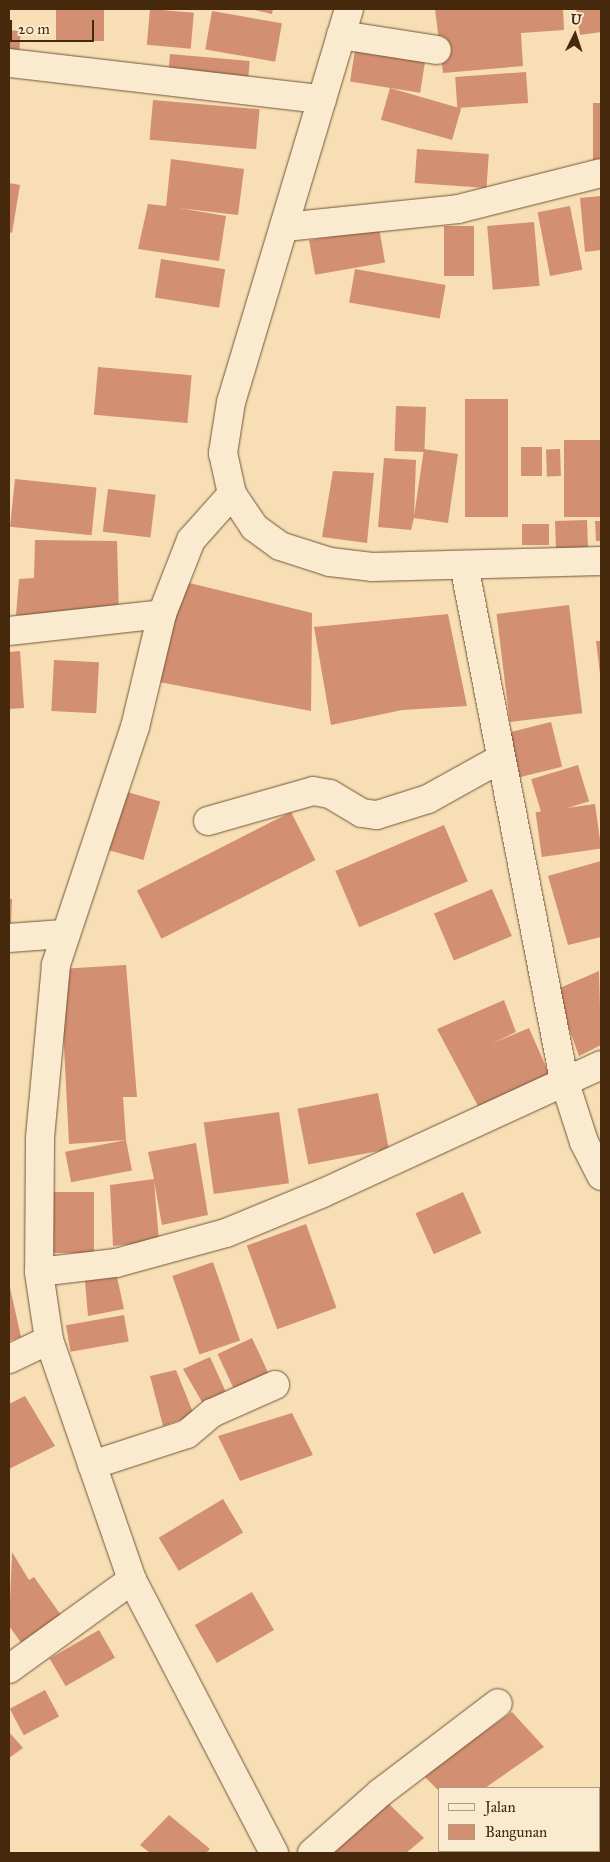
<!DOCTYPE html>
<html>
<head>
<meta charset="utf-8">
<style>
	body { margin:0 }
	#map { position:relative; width:610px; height:1862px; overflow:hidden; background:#f7deb5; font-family:"IM FELL Great Primer",serif }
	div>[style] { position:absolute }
	.building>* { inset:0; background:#d38f71; transform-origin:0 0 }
	.roads { filter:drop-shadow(0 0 1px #725637) drop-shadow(0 0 1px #725637) }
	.minor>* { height:28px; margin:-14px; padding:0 14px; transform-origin:14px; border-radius:14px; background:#faeacf }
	span { translate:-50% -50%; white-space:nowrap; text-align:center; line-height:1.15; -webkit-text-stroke:4px #faeacf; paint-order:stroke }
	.frame { position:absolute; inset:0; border:10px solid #46280d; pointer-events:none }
	.legend { position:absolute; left:438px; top:1787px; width:162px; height:65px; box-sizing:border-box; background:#faeacf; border:1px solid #b29c81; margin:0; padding:6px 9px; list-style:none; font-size:15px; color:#46280d }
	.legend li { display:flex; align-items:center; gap:10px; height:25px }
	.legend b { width:25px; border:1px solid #b29c81 }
	.north { position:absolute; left:550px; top:10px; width:50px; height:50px; -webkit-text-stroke:4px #faeacf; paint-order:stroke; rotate:4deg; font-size:14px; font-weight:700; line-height:20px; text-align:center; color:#46280d }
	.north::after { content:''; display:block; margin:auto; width:18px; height:22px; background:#46280d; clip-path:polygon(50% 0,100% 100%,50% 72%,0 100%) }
	.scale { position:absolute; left:10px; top:20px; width:84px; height:22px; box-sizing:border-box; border:2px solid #46280d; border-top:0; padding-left:6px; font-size:15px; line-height:18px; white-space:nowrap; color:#46280d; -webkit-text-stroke:4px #faeacf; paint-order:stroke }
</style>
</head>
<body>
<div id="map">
	<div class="building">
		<i style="left:56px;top:9px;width:48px;height:32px"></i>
		<i style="left:150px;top:9px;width:44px;height:36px;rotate:5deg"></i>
		<i style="clip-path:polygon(251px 9px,273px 9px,272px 14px)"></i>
		<i style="clip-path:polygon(435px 9px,563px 9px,564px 30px,521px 33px,523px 66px,443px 73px)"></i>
		<i style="clip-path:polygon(576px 9px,601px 9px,601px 32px,580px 35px)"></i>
		<i style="left:212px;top:11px;width:71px;height:39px;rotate:10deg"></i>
		<i style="left:9px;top:30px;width:12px;height:28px;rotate:5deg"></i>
		<i style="left:355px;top:50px;width:71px;height:32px;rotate:9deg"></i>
		<i style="left:170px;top:54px;width:80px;height:24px;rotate:5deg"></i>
		<i style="left:526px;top:72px;width:31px;height:71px;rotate:86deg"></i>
		<i style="left:390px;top:88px;width:74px;height:33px;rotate:16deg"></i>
		<i style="left:153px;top:100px;width:107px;height:40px;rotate:5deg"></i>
		<i style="left:601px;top:103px;width:58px;height:8px;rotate:90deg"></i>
		<i style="left:417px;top:149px;width:72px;height:34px;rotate:4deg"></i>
		<i style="clip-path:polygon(171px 159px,244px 169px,238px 215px,179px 208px,226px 216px,219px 261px,138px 249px,148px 204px,166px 206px)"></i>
		<i style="clip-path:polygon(9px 183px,20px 185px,12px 233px,9px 232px)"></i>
		<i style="clip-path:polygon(601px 196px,601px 250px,585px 252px,580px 198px)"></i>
		<i style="left:570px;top:206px;width:65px;height:33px;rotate:79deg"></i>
		<i style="left:534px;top:222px;width:64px;height:47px;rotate:85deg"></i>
		<i style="left:444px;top:226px;width:30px;height:50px"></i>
		<i style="left:379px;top:228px;width:35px;height:71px;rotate:80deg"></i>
		<i style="left:161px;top:259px;width:65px;height:39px;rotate:9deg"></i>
		<i style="left:355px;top:269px;width:92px;height:34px;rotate:10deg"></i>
		<i style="left:98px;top:367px;width:94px;height:48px;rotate:5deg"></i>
		<i style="left:465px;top:399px;width:43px;height:118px"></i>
		<i style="left:396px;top:406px;width:30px;height:45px;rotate:2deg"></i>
		<i style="left:601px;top:440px;width:77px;height:37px;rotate:90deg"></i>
		<i style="left:521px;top:447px;width:21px;height:29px"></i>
		<i style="clip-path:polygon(424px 449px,458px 454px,448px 523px,414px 518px,411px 530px,378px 527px,384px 458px,416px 460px,414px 516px)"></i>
		<i style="left:560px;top:449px;width:27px;height:14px;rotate:88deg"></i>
		<i style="clip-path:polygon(333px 471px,374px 473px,367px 543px,322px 537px)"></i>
		<i style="left:15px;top:479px;width:82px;height:48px;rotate:6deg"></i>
		<i style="left:108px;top:489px;width:48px;height:43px;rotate:7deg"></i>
		<i style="left:587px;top:520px;width:31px;height:32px;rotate:88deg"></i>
		<i style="clip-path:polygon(595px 521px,601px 521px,601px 541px,596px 541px)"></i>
		<i style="left:522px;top:524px;width:27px;height:21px"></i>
		<i style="clip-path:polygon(35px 540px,117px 541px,119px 616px,16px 615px,19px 579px,34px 578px)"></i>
		<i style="clip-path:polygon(177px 580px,312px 613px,311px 711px,159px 682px)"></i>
		<i style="left:569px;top:605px;width:109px;height:73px;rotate:83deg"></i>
		<i style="clip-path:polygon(448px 614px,467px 706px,402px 710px,331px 725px,314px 627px)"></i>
		<i style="clip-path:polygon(596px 641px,601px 641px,601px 674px,600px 674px)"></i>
		<i style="clip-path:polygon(20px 651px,24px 708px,9px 709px,9px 652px)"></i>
		<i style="left:54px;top:660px;width:45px;height:51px;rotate:3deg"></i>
		<i style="left:551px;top:722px;width:46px;height:46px;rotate:76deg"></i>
		<i style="left:578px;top:765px;width:38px;height:49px;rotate:73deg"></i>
		<i style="left:117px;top:789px;width:45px;height:61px;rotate:16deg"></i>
		<i style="left:595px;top:804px;width:45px;height:60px;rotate:82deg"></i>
		<i style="left:291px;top:812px;width:54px;height:173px;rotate:63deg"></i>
		<i style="left:444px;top:825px;width:61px;height:118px;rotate:67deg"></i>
		<i style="clip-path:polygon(601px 861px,601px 937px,568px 945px,548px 876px)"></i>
		<i style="left:492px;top:889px;width:51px;height:63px;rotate:67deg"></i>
		<i style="clip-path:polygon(9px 899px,12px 899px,11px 926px,9px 926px)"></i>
		<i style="clip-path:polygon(126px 965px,137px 1097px,123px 1097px,126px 1140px,69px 1144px,60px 969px)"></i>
		<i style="clip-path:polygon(599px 971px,601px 1045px,579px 1056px,555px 990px)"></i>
		<i style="clip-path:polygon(504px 1000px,516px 1032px,491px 1044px,529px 1028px,550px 1076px,478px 1106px,437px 1029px)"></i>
		<i style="left:378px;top:1093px;width:57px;height:82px;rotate:79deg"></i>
		<i style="left:279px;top:1112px;width:72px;height:76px;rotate:82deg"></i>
		<i style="left:126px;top:1140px;width:31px;height:62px;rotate:79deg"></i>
		<i style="clip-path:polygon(196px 1143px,208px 1215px,162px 1225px,154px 1181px,159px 1241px,113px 1246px,110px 1185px,154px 1179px,148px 1152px)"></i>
		<i style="left:94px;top:1192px;width:61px;height:52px;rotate:90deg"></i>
		<i style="left:463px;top:1192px;width:45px;height:52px;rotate:66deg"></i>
		<i style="left:306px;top:1224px;width:89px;height:63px;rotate:70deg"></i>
		<i style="left:213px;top:1262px;width:83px;height:43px;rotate:71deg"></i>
		<i style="clip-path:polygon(117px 1277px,124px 1309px,88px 1316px,85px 1281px)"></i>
		<i style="clip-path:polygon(9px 1283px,21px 1337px,9px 1341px)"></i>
		<i style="left:124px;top:1315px;width:27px;height:59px;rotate:80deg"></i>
		<i style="left:252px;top:1338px;width:51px;height:38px;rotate:65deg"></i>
		<i style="clip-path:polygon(210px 1357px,229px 1399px,206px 1409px,183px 1369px)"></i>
		<i style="clip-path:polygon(176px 1370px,194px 1415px,163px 1426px,150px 1376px)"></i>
		<i style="clip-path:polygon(25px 1396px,55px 1446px,9px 1469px,9px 1404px)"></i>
		<i style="clip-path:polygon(292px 1413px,313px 1455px,240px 1481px,218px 1436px)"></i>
		<i style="left:223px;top:1499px;width:39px;height:75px;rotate:59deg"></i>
		<i style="clip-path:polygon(12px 1552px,29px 1580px,34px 1577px,68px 1625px,27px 1651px,9px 1626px)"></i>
		<i style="left:252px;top:1592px;width:44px;height:66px;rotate:60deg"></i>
		<i style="left:99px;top:1630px;width:32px;height:57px;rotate:60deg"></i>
		<i style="left:45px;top:1690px;width:30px;height:40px;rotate:62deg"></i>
		<i style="clip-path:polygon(512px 1712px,544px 1747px,485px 1788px,439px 1791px,423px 1775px)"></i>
		<i style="clip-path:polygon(9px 1732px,23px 1748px,9px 1758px)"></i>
		<i style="clip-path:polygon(388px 1803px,424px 1838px,406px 1853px,328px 1853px)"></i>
		<i style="clip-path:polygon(169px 1815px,210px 1849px,206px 1853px,150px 1853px,140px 1845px)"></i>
	</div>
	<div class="roads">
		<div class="minor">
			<i style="left:349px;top:9px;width:410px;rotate:106.7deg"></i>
			<i style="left:231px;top:402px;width:52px;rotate:98.9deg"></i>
			<i style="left:223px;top:453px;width:42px;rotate:77.6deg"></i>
			<i style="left:232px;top:494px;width:40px;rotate:56deg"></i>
			<i style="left:254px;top:527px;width:32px;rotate:36deg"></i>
			<i style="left:280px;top:546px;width:52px;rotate:17.7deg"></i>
			<i style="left:330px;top:562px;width:42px;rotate:6.8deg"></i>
			<i style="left:372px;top:567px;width:229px;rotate:-1.5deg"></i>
			<i style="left:341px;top:35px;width:97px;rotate:8.9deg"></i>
			<i style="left:9px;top:63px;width:315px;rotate:6.6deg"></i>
			<i style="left:285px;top:227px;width:174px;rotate:-5.9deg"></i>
			<i style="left:458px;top:209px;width:147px;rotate:-14.1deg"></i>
			<i style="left:464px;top:565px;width:525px;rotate:79.01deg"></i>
			<i style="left:564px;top:1080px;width:65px;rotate:72.1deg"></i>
			<i style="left:584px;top:1142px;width:38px;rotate:63deg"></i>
			<i style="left:162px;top:614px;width:116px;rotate:103.4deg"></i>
			<i style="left:135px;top:727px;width:251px;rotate:108.4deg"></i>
			<i style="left:56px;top:965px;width:175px;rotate:95.3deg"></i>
			<i style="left:40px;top:1139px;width:133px;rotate:90.4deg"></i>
			<i style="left:39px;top:1272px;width:78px;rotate:-6.7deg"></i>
			<i style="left:116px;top:1263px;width:114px;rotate:-15.3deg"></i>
			<i style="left:226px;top:1233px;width:105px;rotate:-22.4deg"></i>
			<i style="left:323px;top:1193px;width:306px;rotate:-24.7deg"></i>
			<i style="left:9px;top:631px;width:154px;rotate:-6.3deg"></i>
			<i style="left:162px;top:614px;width:79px;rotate:-68.6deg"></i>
			<i style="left:191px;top:540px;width:62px;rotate:-48.3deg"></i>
			<i style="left:208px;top:821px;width:109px;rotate:-15.9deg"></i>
			<i style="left:313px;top:791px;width:17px;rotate:10deg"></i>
			<i style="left:330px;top:794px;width:37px;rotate:31deg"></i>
			<i style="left:362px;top:813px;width:15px;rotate:8deg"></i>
			<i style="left:377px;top:815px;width:53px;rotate:-17.4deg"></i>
			<i style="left:428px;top:799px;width:82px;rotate:-29.1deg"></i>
			<i style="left:9px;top:938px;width:54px;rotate:-4.2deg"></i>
			<i style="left:49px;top:1340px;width:254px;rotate:70.9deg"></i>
			<i style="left:132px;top:1580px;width:308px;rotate:62.5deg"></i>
			<i style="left:9px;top:1359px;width:44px;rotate:-25.4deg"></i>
			<i style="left:49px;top:1340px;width:69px;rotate:-98.4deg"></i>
			<i style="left:92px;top:1465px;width:100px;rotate:-18.1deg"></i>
			<i style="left:187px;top:1434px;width:33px;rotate:-40deg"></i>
			<i style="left:212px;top:1413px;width:69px;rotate:-24deg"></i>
			<i style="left:9px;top:1669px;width:152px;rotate:-35.9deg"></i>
			<i style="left:312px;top:1853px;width:91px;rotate:-41.4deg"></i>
			<i style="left:380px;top:1793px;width:148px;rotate:-37.3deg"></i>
		</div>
	</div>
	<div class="frame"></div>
	<ul class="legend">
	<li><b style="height:6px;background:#faeacf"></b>Jalan</li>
	<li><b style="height:14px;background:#d38f71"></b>Bangunan</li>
	</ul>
	<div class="north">U</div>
	<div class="scale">20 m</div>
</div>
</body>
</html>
